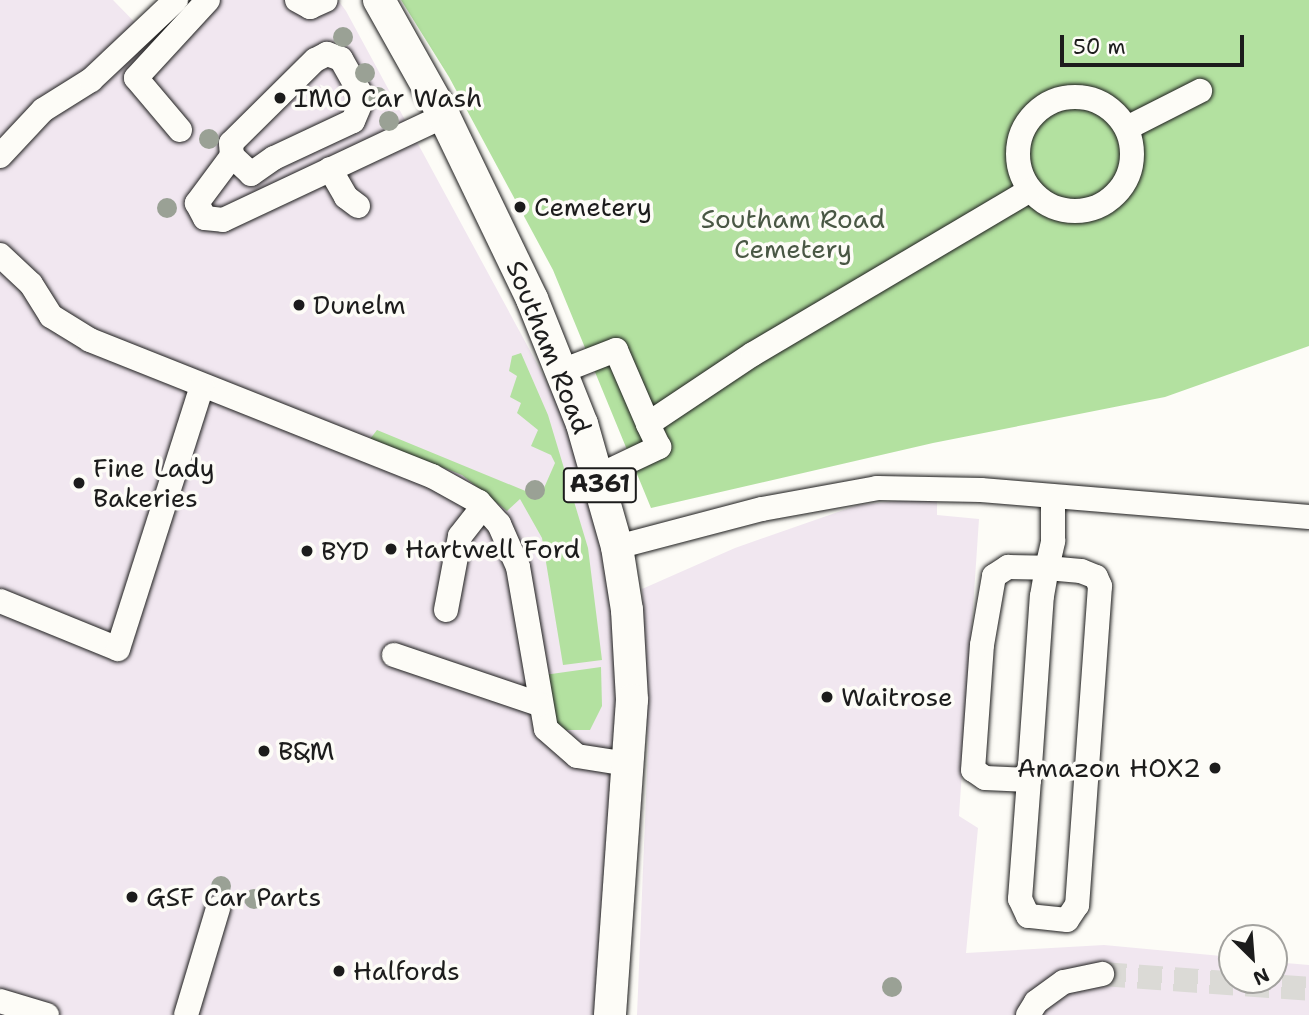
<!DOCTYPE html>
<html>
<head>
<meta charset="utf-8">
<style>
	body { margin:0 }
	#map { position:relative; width:1309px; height:1015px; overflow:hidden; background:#fdfcf7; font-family:"Shantell Sans",sans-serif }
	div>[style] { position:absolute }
	.built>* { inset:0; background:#f1e7f0 }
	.green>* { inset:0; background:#b3e1a0 }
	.minor-tunnel>* { height:24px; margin-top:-12px; transform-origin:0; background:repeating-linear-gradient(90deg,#dbdad6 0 24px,transparent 0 36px) }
	.roads { filter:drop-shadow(0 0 2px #1c1c1c) drop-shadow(0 0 2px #1c1c1c) }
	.minor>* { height:24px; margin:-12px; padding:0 12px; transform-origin:12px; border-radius:12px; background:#fdfcf7 }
	.minor>.ring { margin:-12px; padding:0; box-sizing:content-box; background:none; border:24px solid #fdfcf7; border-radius:50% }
	.major>* { height:32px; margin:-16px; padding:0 16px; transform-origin:16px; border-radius:16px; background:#fdfcf7 }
	.trees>* { width:20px; height:20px; margin:-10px; border-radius:50%; background:#9aa195 }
	.dots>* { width:19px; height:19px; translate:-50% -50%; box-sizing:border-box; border:4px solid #fdfcf7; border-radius:50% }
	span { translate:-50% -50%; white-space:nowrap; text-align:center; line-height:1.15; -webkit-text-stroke:7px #fdfcf7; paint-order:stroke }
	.shield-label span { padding:2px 5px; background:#fdfcf7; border:2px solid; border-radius:5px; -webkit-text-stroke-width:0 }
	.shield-label { font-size:24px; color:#1c1c1c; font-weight:700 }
	.poi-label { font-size:26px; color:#1c1c1c }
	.left { translate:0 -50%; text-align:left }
	.right { translate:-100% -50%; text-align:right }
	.park-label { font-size:26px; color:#495744 }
	.street-label { font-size:26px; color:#1c1c1c }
	.north { position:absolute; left:1218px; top:924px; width:70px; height:70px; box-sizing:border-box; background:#fdfcf7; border:2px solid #a3a29f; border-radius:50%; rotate:155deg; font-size:19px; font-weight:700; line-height:28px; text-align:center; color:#1c1c1c }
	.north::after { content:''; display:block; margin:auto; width:24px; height:32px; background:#1c1c1c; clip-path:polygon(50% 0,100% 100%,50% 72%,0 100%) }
	.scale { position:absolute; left:1060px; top:35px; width:184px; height:32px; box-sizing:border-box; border:4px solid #1c1c1c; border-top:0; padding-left:9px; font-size:21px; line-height:24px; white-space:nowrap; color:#1c1c1c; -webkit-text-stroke:5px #fdfcf7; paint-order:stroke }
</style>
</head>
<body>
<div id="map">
	<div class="built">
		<i style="clip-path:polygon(0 0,113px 0,153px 41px,194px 0,338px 0,346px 11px,598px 476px,628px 764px,610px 1015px,0 1015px)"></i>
		<i style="clip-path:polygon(937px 497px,937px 515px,979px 519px,959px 816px,978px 828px,966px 953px,1104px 945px,1232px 957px,1232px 980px,1274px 980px,1274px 962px,1309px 965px,1309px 1015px,637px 1015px,648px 748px,642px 589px,735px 548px,858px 505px)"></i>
	</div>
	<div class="green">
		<i style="clip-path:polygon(401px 0,1309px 0,1309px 346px,1165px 397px,933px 443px,651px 508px,553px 270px,449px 77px)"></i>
		<i style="clip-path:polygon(521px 353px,548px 415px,588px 548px,602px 660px,563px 665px,542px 538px,520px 499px,507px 511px,462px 475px,370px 439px,377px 430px,540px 497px,555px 463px,551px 455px,531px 446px,538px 430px,517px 413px,521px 403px,510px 397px,517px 376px,509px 371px,512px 356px)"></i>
		<i style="clip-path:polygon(601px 667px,602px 706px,590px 730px,565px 730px,552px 719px,544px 675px)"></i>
	</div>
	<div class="minor-tunnel">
		<i style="left:1102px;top:974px;width:208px;rotate:4.1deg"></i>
	</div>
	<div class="roads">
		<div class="minor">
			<i style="left:297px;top:0;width:15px;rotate:28deg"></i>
			<i style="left:310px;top:7px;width:17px;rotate:-24deg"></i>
			<i class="ring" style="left:1018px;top:97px;width:90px;height:90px"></i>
			<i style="left:1127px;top:128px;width:82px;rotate:-26.9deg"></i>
			<i style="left:180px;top:130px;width:68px;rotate:-130.2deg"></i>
			<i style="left:136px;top:78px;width:106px;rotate:-47.3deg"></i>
			<i style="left:0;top:156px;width:63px;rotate:-46.9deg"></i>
			<i style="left:43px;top:110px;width:57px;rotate:-32deg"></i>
			<i style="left:91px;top:80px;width:117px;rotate:-43.3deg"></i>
			<i style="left:232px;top:156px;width:26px;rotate:43deg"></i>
			<i style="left:251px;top:174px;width:28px;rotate:-35deg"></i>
			<i style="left:274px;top:158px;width:87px;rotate:-25.1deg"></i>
			<i style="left:353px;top:121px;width:25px;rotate:-67deg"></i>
			<i style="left:363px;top:98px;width:45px;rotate:-119.4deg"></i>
			<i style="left:341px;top:59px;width:15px;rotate:-160deg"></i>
			<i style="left:327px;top:54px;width:13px;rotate:153deg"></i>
			<i style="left:315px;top:60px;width:118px;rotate:135.3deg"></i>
			<i style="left:231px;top:143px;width:13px;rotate:86deg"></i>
			<i style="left:232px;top:156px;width:59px;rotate:126.7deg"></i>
			<i style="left:197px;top:203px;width:17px;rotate:62deg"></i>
			<i style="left:205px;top:218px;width:18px;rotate:6deg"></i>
			<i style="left:223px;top:220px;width:244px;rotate:-25.2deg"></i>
			<i style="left:330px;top:169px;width:32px;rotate:60deg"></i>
			<i style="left:346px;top:197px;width:15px;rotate:37deg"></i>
			<i style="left:0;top:255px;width:42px;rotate:43.1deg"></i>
			<i style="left:31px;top:284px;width:38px;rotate:58deg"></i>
			<i style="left:51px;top:316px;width:46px;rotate:31.6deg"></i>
			<i style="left:90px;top:340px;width:368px;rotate:21.7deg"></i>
			<i style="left:432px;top:476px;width:54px;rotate:29deg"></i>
			<i style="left:479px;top:502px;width:30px;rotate:48deg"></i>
			<i style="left:499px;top:524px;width:47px;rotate:66.2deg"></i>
			<i style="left:518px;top:567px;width:164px;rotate:80.2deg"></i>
			<i style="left:546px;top:729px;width:41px;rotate:41.1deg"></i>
			<i style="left:577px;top:756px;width:52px;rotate:8.9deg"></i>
			<i style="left:562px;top:371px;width:58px;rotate:-21.3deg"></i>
			<i style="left:616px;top:350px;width:81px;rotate:66.6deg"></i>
			<i style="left:598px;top:476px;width:68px;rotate:-25.4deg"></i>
			<i style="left:659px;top:447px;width:25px;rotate:-116deg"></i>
			<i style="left:648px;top:424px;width:126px;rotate:-33.7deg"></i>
			<i style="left:753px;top:354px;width:322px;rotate:-30.6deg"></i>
			<i style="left:617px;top:547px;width:150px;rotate:-14.7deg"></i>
			<i style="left:762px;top:509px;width:117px;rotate:-10.3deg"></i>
			<i style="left:877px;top:488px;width:104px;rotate:1.1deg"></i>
			<i style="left:981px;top:490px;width:329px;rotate:4.7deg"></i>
			<i style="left:0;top:601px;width:127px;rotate:22.1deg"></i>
			<i style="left:118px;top:649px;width:276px;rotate:-72.3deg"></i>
			<i style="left:446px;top:610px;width:75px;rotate:-79.3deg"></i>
			<i style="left:460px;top:536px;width:37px;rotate:-52deg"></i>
			<i style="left:394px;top:655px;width:153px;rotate:18.7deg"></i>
			<i style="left:1029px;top:780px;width:44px;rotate:-177.4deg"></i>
			<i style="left:985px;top:778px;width:14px;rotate:-146deg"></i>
			<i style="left:973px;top:770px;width:125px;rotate:-85.9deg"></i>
			<i style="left:982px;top:645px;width:70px;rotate:-80.1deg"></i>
			<i style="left:994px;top:576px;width:17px;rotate:-33deg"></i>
			<i style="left:1008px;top:567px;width:39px;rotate:1deg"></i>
			<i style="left:1047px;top:568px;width:34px;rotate:5deg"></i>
			<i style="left:1081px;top:571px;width:16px;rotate:22deg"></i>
			<i style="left:1096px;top:577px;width:10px;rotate:66deg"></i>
			<i style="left:1100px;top:586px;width:320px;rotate:94.1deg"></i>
			<i style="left:1077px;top:905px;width:18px;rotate:124deg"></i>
			<i style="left:1067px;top:920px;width:39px;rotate:-174deg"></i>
			<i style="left:1028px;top:916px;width:19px;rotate:-115deg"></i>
			<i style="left:1020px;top:899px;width:119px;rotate:-85.7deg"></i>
			<i style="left:1029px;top:780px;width:184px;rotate:-86deg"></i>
			<i style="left:1042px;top:596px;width:28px;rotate:-80deg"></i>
			<i style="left:1047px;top:568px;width:28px;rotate:-77deg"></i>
			<i style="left:1053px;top:541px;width:44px;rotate:-90deg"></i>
			<i style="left:0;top:1001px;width:49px;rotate:16.6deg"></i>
			<i style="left:186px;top:1015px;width:112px;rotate:-73.3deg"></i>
			<i style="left:1028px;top:1015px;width:15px;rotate:-58deg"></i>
			<i style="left:1036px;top:1002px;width:34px;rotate:-36deg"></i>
			<i style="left:1064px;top:982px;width:39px;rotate:-12deg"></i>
		</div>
		<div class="major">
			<i style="left:379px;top:0;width:133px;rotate:60.7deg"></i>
			<i style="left:444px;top:116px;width:203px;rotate:64.3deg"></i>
			<i style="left:532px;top:299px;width:135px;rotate:68.2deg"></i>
			<i style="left:582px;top:424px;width:128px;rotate:74.1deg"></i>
			<i style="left:617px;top:547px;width:64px;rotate:81deg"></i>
			<i style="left:627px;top:610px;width:90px;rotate:86.8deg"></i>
			<i style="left:632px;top:700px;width:316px;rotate:94deg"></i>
		</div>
	</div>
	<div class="trees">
		<i style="left:343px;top:37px"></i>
		<i style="left:365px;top:73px"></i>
		<i style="left:378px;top:97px"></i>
		<i style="left:389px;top:121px"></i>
		<i style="left:209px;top:139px"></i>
		<i style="left:167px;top:208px"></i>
		<i style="left:535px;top:490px"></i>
		<i style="left:221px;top:886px"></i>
		<i style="left:254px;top:899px"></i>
		<i style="left:892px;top:987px"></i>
	</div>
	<div class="dots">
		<i style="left:280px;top:98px;background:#1c1c1c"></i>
		<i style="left:520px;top:207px;background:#1c1c1c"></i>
		<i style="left:299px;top:305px;background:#1c1c1c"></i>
		<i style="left:79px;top:483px;background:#1c1c1c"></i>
		<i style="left:391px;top:549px;background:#1c1c1c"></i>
		<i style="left:307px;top:551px;background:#1c1c1c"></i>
		<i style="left:827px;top:697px;background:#1c1c1c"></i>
		<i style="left:264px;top:751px;background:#1c1c1c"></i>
		<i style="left:1215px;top:768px;background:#1c1c1c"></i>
		<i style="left:132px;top:897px;background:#1c1c1c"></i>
		<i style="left:339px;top:971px;background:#1c1c1c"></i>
	</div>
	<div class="shield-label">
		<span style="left:600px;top:485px">A361</span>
	</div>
	<div class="poi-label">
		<span class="left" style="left:294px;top:98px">IMO Car Wash</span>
		<span class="left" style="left:534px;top:207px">Cemetery</span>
		<span class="left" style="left:313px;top:305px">Dunelm</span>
		<span class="left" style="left:93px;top:483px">Fine Lady<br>Bakeries</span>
		<span class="left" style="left:405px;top:549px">Hartwell Ford</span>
		<span class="left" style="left:321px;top:551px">BYD</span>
		<span class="left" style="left:841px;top:697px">Waitrose</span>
		<span class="left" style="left:278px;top:751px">B&amp;M</span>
		<span class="right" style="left:1201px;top:768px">Amazon HOX2</span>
		<span class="left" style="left:146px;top:897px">GSF Car Parts</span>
		<span class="left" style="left:353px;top:971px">Halfords</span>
	</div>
	<div class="park-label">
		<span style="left:793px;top:234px">Southam Road<br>Cemetery</span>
	</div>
	<div class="street-label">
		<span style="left:549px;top:347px;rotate:68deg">Southam Road</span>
	</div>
	<div class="north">N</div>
	<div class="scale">50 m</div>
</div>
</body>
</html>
